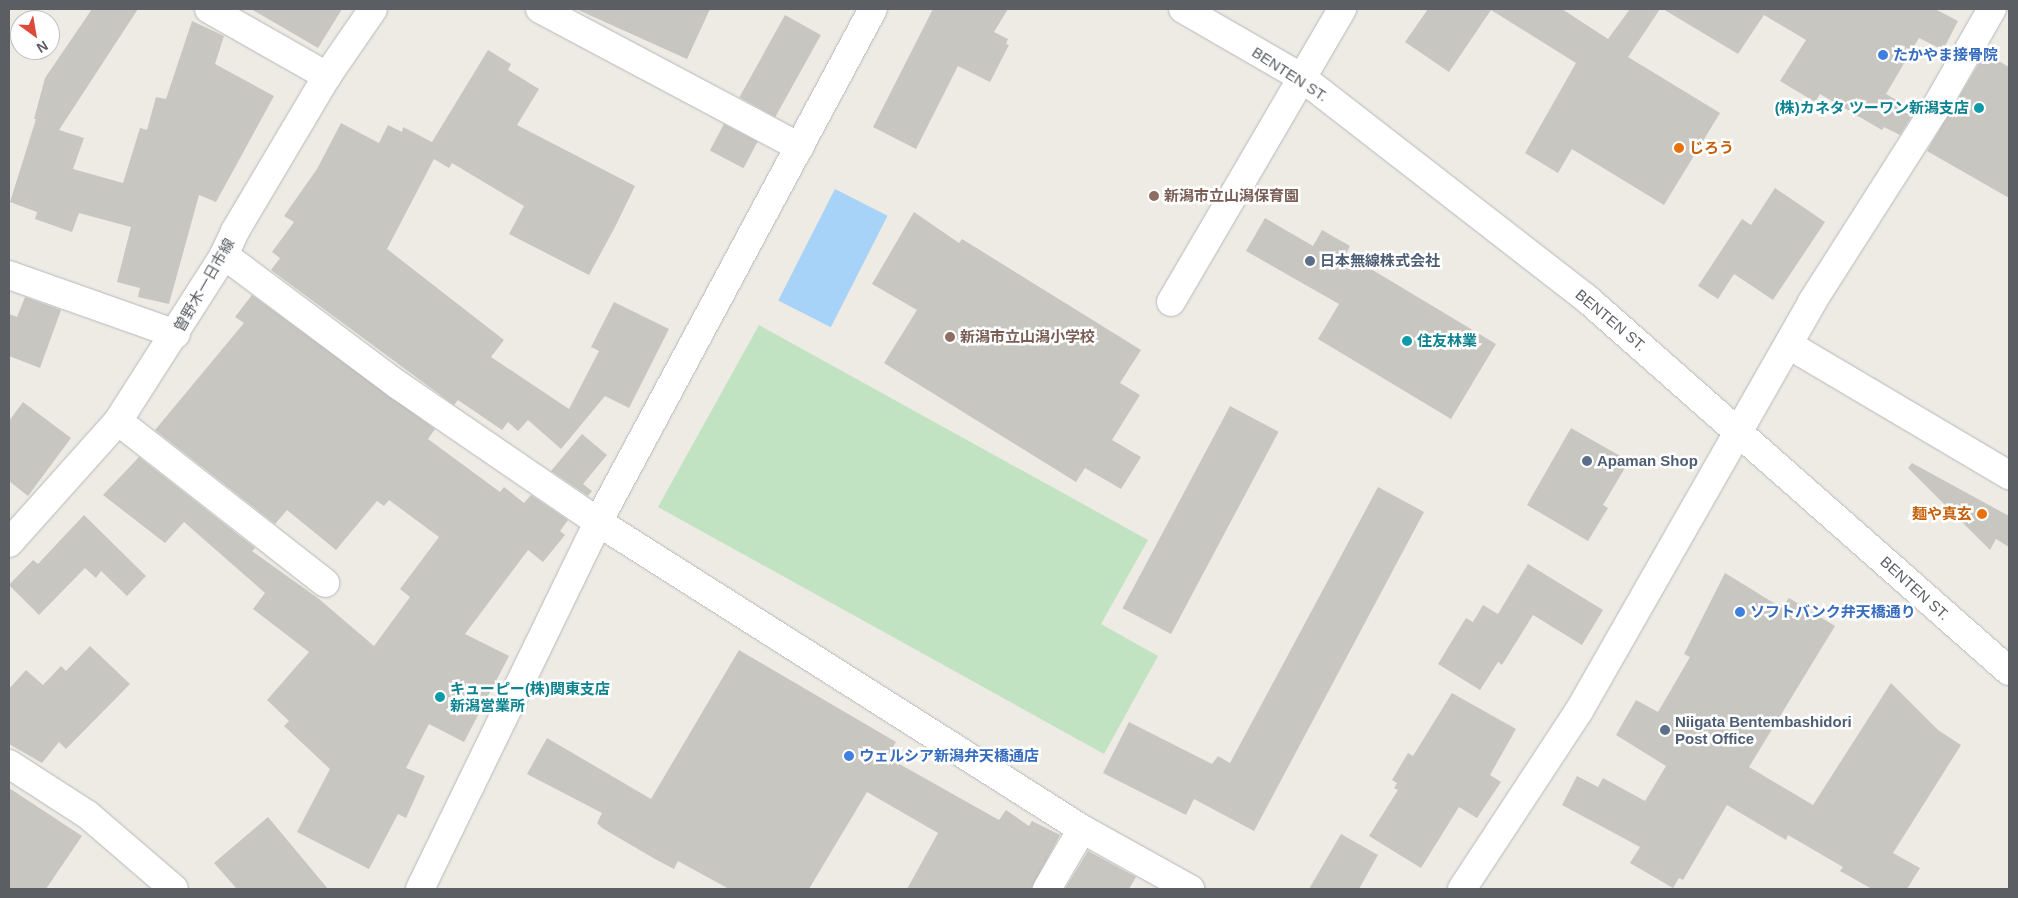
<!DOCTYPE html>
<html>
<head>
<meta charset="utf-8">
<style>
	body { margin:0 }
	#map { position:relative; width:2018px; height:898px; overflow:hidden; background:#edebe3; font-family:Helvetica,"Noto Sans JP",sans-serif }
	div>[style] { position:absolute }
	.green>* { inset:0; background:#c1e3c2 }
	.water>* { inset:0; background:#a8d3f8; transform-origin:0 0 }
	.building>* { inset:0; background:#c8c6c0; transform-origin:0 0 }
	.roads { filter:drop-shadow(0 0 1px #b5b8bc) drop-shadow(0 0 1px #b5b8bc) }
	.minor>* { height:28px; margin:-14px; padding:0 14px; transform-origin:14px; border-radius:14px; background:#fff }
	.tertiary>* { height:28px; margin:-14px; padding:0 14px; transform-origin:14px; border-radius:14px; background:#fff }
	.secondary>* { height:28px; margin:-14px; padding:0 14px; transform-origin:14px; border-radius:14px; background:#fff }
	.dots>* { width:14px; height:14px; translate:-50% -50%; box-sizing:border-box; border:2px solid #fff; border-radius:50% }
	span { translate:-50% -50%; white-space:nowrap; text-align:center; line-height:1.15; -webkit-text-stroke:5px #fff; paint-order:stroke }
	.shop-label { font-size:15px; color:#366cbe; font-weight:700 }
	.left { translate:0 -50%; text-align:left }
	.street-label { font-size:15px; color:#5b5e63 }
	.culture-label { font-size:15px; color:#0d838f; font-weight:700 }
	.right { translate:-100% -50%; text-align:right }
	.food-label { font-size:15px; color:#c56008; font-weight:700 }
	.education-label { font-size:15px; color:#785e54; font-weight:700 }
	.service-label { font-size:15px; color:#4e5e75; font-weight:700 }
	.frame { position:absolute; inset:0; border:10px solid #5b5e63; pointer-events:none }
	.north { position:absolute; left:10px; top:10px; width:50px; height:50px; box-sizing:border-box; background:#fff; border:1px solid #bdbfc1; border-radius:50%; rotate:148deg; font-size:14px; font-weight:700; line-height:20px; text-align:center; color:#5b5e63 }
	.north::after { content:''; display:block; margin:auto; width:18px; height:22px; background:#db4a3a; clip-path:polygon(50% 0,100% 100%,50% 72%,0 100%) }
</style>
</head>
<body>
<div id="map">
	<div class="green">
		<i style="clip-path:polygon(759px 325px,1148px 540px,1101px 624px,1158px 656px,1104px 754px,658px 507px)"></i>
	</div>
	<div class="water">
		<i style="left:835px;top:189px;width:59px;height:125px;rotate:27deg"></i>
	</div>
	<div class="building">
		<i style="clip-path:polygon(92px 9px,138px 9px,59px 130px,84px 138px,73px 169px,123px 183px,140px 128px,147px 130px,156px 97px,166px 99px,192px 21px,224px 36px,215px 64px,274px 96px,216px 202px,199px 195px,169px 304px,138px 297px,140px 288px,117px 282px,131px 227px,79px 213px,72px 232px,35px 219px,37px 212px,10px 202px,36px 119px,34px 119px,45px 78px)"></i>
		<i style="clip-path:polygon(251px 9px,342px 9px,318px 48px)"></i>
		<i style="clip-path:polygon(576px 9px,710px 9px,687px 59px)"></i>
		<i style="clip-path:polygon(933px 9px,1008px 9px,994px 32px,1008px 39px,1006px 44px,1009px 45px,990px 82px,958px 66px,916px 149px,873px 127px)"></i>
		<i style="clip-path:polygon(1428px 9px,1562px 9px,1608px 39px,1630px 9px,1660px 9px,1628px 57px,1720px 113px,1664px 205px,1572px 149px,1558px 173px,1525px 153px,1576px 63px,1491px 10px,1449px 72px,1405px 42px)"></i>
		<i style="clip-path:polygon(1663px 9px,1935px 9px,1958px 21px,1943px 50px,1919px 38px,1886px 94px,1915px 111px,1900px 135px,1884px 127px,1882px 130px,1820px 94px,1815px 102px,1780px 81px,1806px 40px,1764px 15px,1738px 54px)"></i>
		<i style="left:785px;top:15px;width:41px;height:94px;rotate:29deg"></i>
		<i style="clip-path:polygon(488px 50px,511px 64px,508px 70px,539px 89px,517px 125px,635px 186px,615px 227px,589px 275px,509px 234px,524px 206px,452px 163px,449px 168px,434px 159px,387px 249px,504px 340px,491px 357px,569px 409px,599px 351px,591px 347px,614px 302px,669px 329px,629px 408px,605px 396px,561px 449px,528px 420px,518px 431px,508px 422px,502px 430px,458px 400px,454px 405px,271px 270px,280px 258px,272px 252px,294px 222px,284px 216px,317px 169px,341px 123px,379px 143px,388px 125px,402px 132px,403px 127px,432px 142px)"></i>
		<i style="clip-path:polygon(1985px 53px,2009px 67px,2009px 198px,1927px 151px)"></i>
		<i style="left:724px;top:124px;width:38px;height:30px;rotate:28deg"></i>
		<i style="clip-path:polygon(1775px 188px,1825px 222px,1773px 300px,1734px 274px,1718px 299px,1698px 286px,1742px 219px,1751px 225px)"></i>
		<i style="clip-path:polygon(914px 212px,959px 243px,962px 239px,1141px 350px,1120px 383px,1140px 395px,1112px 440px,1141px 457px,1121px 489px,1085px 468px,1076px 482px,884px 363px,917px 310px,872px 284px)"></i>
		<i style="clip-path:polygon(1265px 218px,1313px 246px,1322px 230px,1350px 246px,1346px 254px,1496px 344px,1451px 419px,1318px 339px,1339px 304px,1246px 251px)"></i>
		<i style="clip-path:polygon(252px 295px,435px 429px,428px 439px,500px 492px,504px 487px,524px 503px,531px 495px,568px 520px,560px 531px,565px 535px,543px 562px,528px 550px,465px 634px,509px 656px,464px 742px,429px 724px,406px 768px,425px 776px,406px 818px,398px 814px,369px 869px,297px 832px,330px 769px,284px 726px,289px 721px,267px 700px,309px 652px,253px 609px,265px 593px,184px 522px,165px 543px,103px 495px,139px 457px,255px 548px,252px 551px,319px 599px,374px 646px,410px 597px,400px 589px,439px 537px,389px 500px,384px 506px,377px 501px,336px 550px,287px 510px,275px 524px,155px 430px,244px 323px,235px 317px)"></i>
		<i style="clip-path:polygon(25px 297px,61px 310px,40px 368px,9px 356px,9px 314px,17px 317px)"></i>
		<i style="clip-path:polygon(23px 402px,71px 438px,28px 496px,9px 481px,9px 421px)"></i>
		<i style="left:1230px;top:406px;width:55px;height:229px;rotate:28deg"></i>
		<i style="clip-path:polygon(1571px 428px,1629px 461px,1603px 505px,1608px 508px,1588px 541px,1527px 505px)"></i>
		<i style="clip-path:polygon(582px 434px,607px 455px,583px 484px,592px 491px,588px 496px,551px 471px)"></i>
		<i style="clip-path:polygon(1912px 463px,2009px 516px,2009px 547px,1996px 539px,1990px 550px,1908px 468px)"></i>
		<i style="clip-path:polygon(1378px 487px,1424px 512px,1254px 831px,1194px 799px,1186px 815px,1103px 773px,1129px 722px,1212px 764px,1218px 756px,1230px 763px)"></i>
		<i style="clip-path:polygon(84px 515px,146px 576px,127px 596px,101px 571px,96px 578px,85px 568px,39px 615px,9px 585px,33px 560px,38px 564px)"></i>
		<i style="clip-path:polygon(1528px 564px,1603px 610px,1582px 645px,1533px 615px,1502px 665px,1498px 662px,1480px 690px,1438px 664px,1466px 618px,1473px 622px,1483px 605px,1498px 614px)"></i>
		<i style="clip-path:polygon(1725px 573px,1782px 608px,1789px 598px,1835px 626px,1749px 767px,1813px 805px,1891px 683px,1938px 730px,1961px 745px,1893px 853px,1920px 868px,1907px 889px,1872px 889px,1840px 871px,1843px 867px,1788px 835px,1786px 840px,1727px 805px,1683px 880px,1679px 878px,1673px 888px,1630px 863px,1640px 847px,1562px 805px,1577px 776px,1598px 787px,1603px 778px,1645px 801px,1666px 766px,1616px 735px,1636px 700px,1658px 712px,1690px 657px,1684px 654px)"></i>
		<i style="clip-path:polygon(90px 646px,130px 684px,66px 749px,59px 742px,42px 763px,9px 744px,9px 689px,26px 670px,43px 685px,61px 666px,66px 671px)"></i>
		<i style="clip-path:polygon(739px 650px,896px 742px,887px 757px,999px 820px,1006px 810px,1029px 826px,1032px 821px,1060px 835px,1031px 889px,907px 889px,938px 833px,867px 792px,809px 889px,729px 889px,678px 861px,674px 869px,655px 859px,602px 828px,597px 823px,602px 813px,527px 774px,547px 738px,651px 799px)"></i>
		<i style="clip-path:polygon(1452px 693px,1516px 729px,1490px 775px,1501px 782px,1477px 818px,1459px 807px,1421px 868px,1369px 836px,1398px 790px,1394px 788px,1397px 783px,1392px 780px,1408px 753px,1413px 756px)"></i>
		<i style="clip-path:polygon(9px 788px,82px 836px,46px 889px,9px 889px)"></i>
		<i style="clip-path:polygon(268px 817px,328px 889px,237px 889px,214px 863px)"></i>
		<i style="clip-path:polygon(1341px 834px,1378px 855px,1359px 889px,1309px 889px)"></i>
		<i style="clip-path:polygon(1088px 851px,1136px 877px,1129px 889px,1065px 889px)"></i>
	</div>
	<div class="roads">
		<div class="minor">
			<i style="left:209px;top:9px;width:136px;rotate:29.6deg"></i>
			<i style="left:540px;top:9px;width:294px;rotate:28deg"></i>
			<i style="left:224px;top:255px;width:217px;rotate:36.8deg"></i>
			<i style="left:398px;top:385px;width:242px;rotate:34.4deg"></i>
			<i style="left:598px;top:522px;width:573px;rotate:32.39deg"></i>
			<i style="left:1082px;top:829px;width:124px;rotate:29.1deg"></i>
			<i style="left:9px;top:275px;width:177px;rotate:19.5deg"></i>
			<i style="left:1171px;top:302px;width:339px;rotate:-59.7deg"></i>
			<i style="left:1789px;top:345px;width:256px;rotate:30.6deg"></i>
			<i style="left:118px;top:421px;width:263px;rotate:38deg"></i>
			<i style="left:9px;top:764px;width:94px;rotate:32.8deg"></i>
			<i style="left:88px;top:815px;width:113px;rotate:40.7deg"></i>
			<i style="left:1047px;top:889px;width:69px;rotate:-59.7deg"></i>
			<i style="left:1462px;top:889px;width:213px;rotate:-56.7deg"></i>
			<i style="left:1579px;top:711px;width:471px;rotate:-60.3deg"></i>
			<i style="left:1812px;top:302px;width:231px;rotate:-57.5deg"></i>
			<i style="left:1936px;top:107px;width:113px;rotate:-60.3deg"></i>
		</div>
		<div class="tertiary">
			<i style="left:1183px;top:9px;width:136px;rotate:30deg"></i>
			<i style="left:1301px;top:77px;width:361px;rotate:37.8deg"></i>
			<i style="left:1586px;top:298px;width:564px;rotate:41.41deg"></i>
			<i style="left:420px;top:889px;width:408px;rotate:-64.1deg"></i>
			<i style="left:598px;top:522px;width:582px;rotate:-61.81deg"></i>
		</div>
		<div class="secondary">
			<i style="left:9px;top:543px;width:164px;rotate:-48.2deg"></i>
			<i style="left:118px;top:421px;width:197px;rotate:-57.4deg"></i>
			<i style="left:224px;top:255px;width:26px;rotate:-65deg"></i>
			<i style="left:235px;top:231px;width:180px;rotate:-59.3deg"></i>
			<i style="left:327px;top:76px;width:81px;rotate:-55.5deg"></i>
		</div>
	</div>
	<div class="dots">
		<i style="left:1883px;top:55px;background:#3f7fe0"></i>
		<i style="left:1979px;top:108px;background:#0f9aa8"></i>
		<i style="left:1679px;top:148px;background:#e8710a"></i>
		<i style="left:1154px;top:196px;background:#8d6e63"></i>
		<i style="left:1310px;top:261px;background:#5c6f8a"></i>
		<i style="left:950px;top:337px;background:#8d6e63"></i>
		<i style="left:1407px;top:341px;background:#0f9aa8"></i>
		<i style="left:1587px;top:461px;background:#5c6f8a"></i>
		<i style="left:1982px;top:514px;background:#e8710a"></i>
		<i style="left:1740px;top:612px;background:#3f7fe0"></i>
		<i style="left:440px;top:697px;background:#0f9aa8"></i>
		<i style="left:1665px;top:730px;background:#5c6f8a"></i>
		<i style="left:849px;top:756px;background:#3f7fe0"></i>
	</div>
	<div class="shop-label">
		<span class="left" style="left:1893px;top:55px">たかやま接骨院</span>
		<span class="left" style="left:1750px;top:612px">ソフトバンク弁天橋通り</span>
		<span class="left" style="left:859px;top:756px">ウェルシア新潟弁天橋通店</span>
	</div>
	<div class="street-label">
		<span style="left:1290px;top:74px;rotate:33deg">BENTEN ST.</span>
		<span style="left:204px;top:285px;rotate:-60deg">曽野木一日市線</span>
		<span style="left:1611px;top:320px;rotate:40deg">BENTEN ST.</span>
		<span style="left:1915px;top:588px;rotate:42deg">BENTEN ST.</span>
	</div>
	<div class="culture-label">
		<span class="right" style="left:1969px;top:108px">(株)カネタ ツーワン新潟支店</span>
		<span class="left" style="left:1417px;top:341px">住友林業</span>
		<span class="left" style="left:450px;top:697px">キューピー(株)関東支店<br>新潟営業所</span>
	</div>
	<div class="food-label">
		<span class="left" style="left:1689px;top:148px">じろう</span>
		<span class="right" style="left:1972px;top:514px">麺や真玄</span>
	</div>
	<div class="education-label">
		<span class="left" style="left:1164px;top:196px">新潟市立山潟保育園</span>
		<span class="left" style="left:960px;top:337px">新潟市立山潟小学校</span>
	</div>
	<div class="service-label">
		<span class="left" style="left:1320px;top:261px">日本無線株式会社</span>
		<span class="left" style="left:1597px;top:461px">Apaman Shop</span>
		<span class="left" style="left:1675px;top:730px">Niigata Bentembashidori<br>Post Office</span>
	</div>
	<div class="frame"></div>
	<div class="north">N</div>
</div>
</body>
</html>
